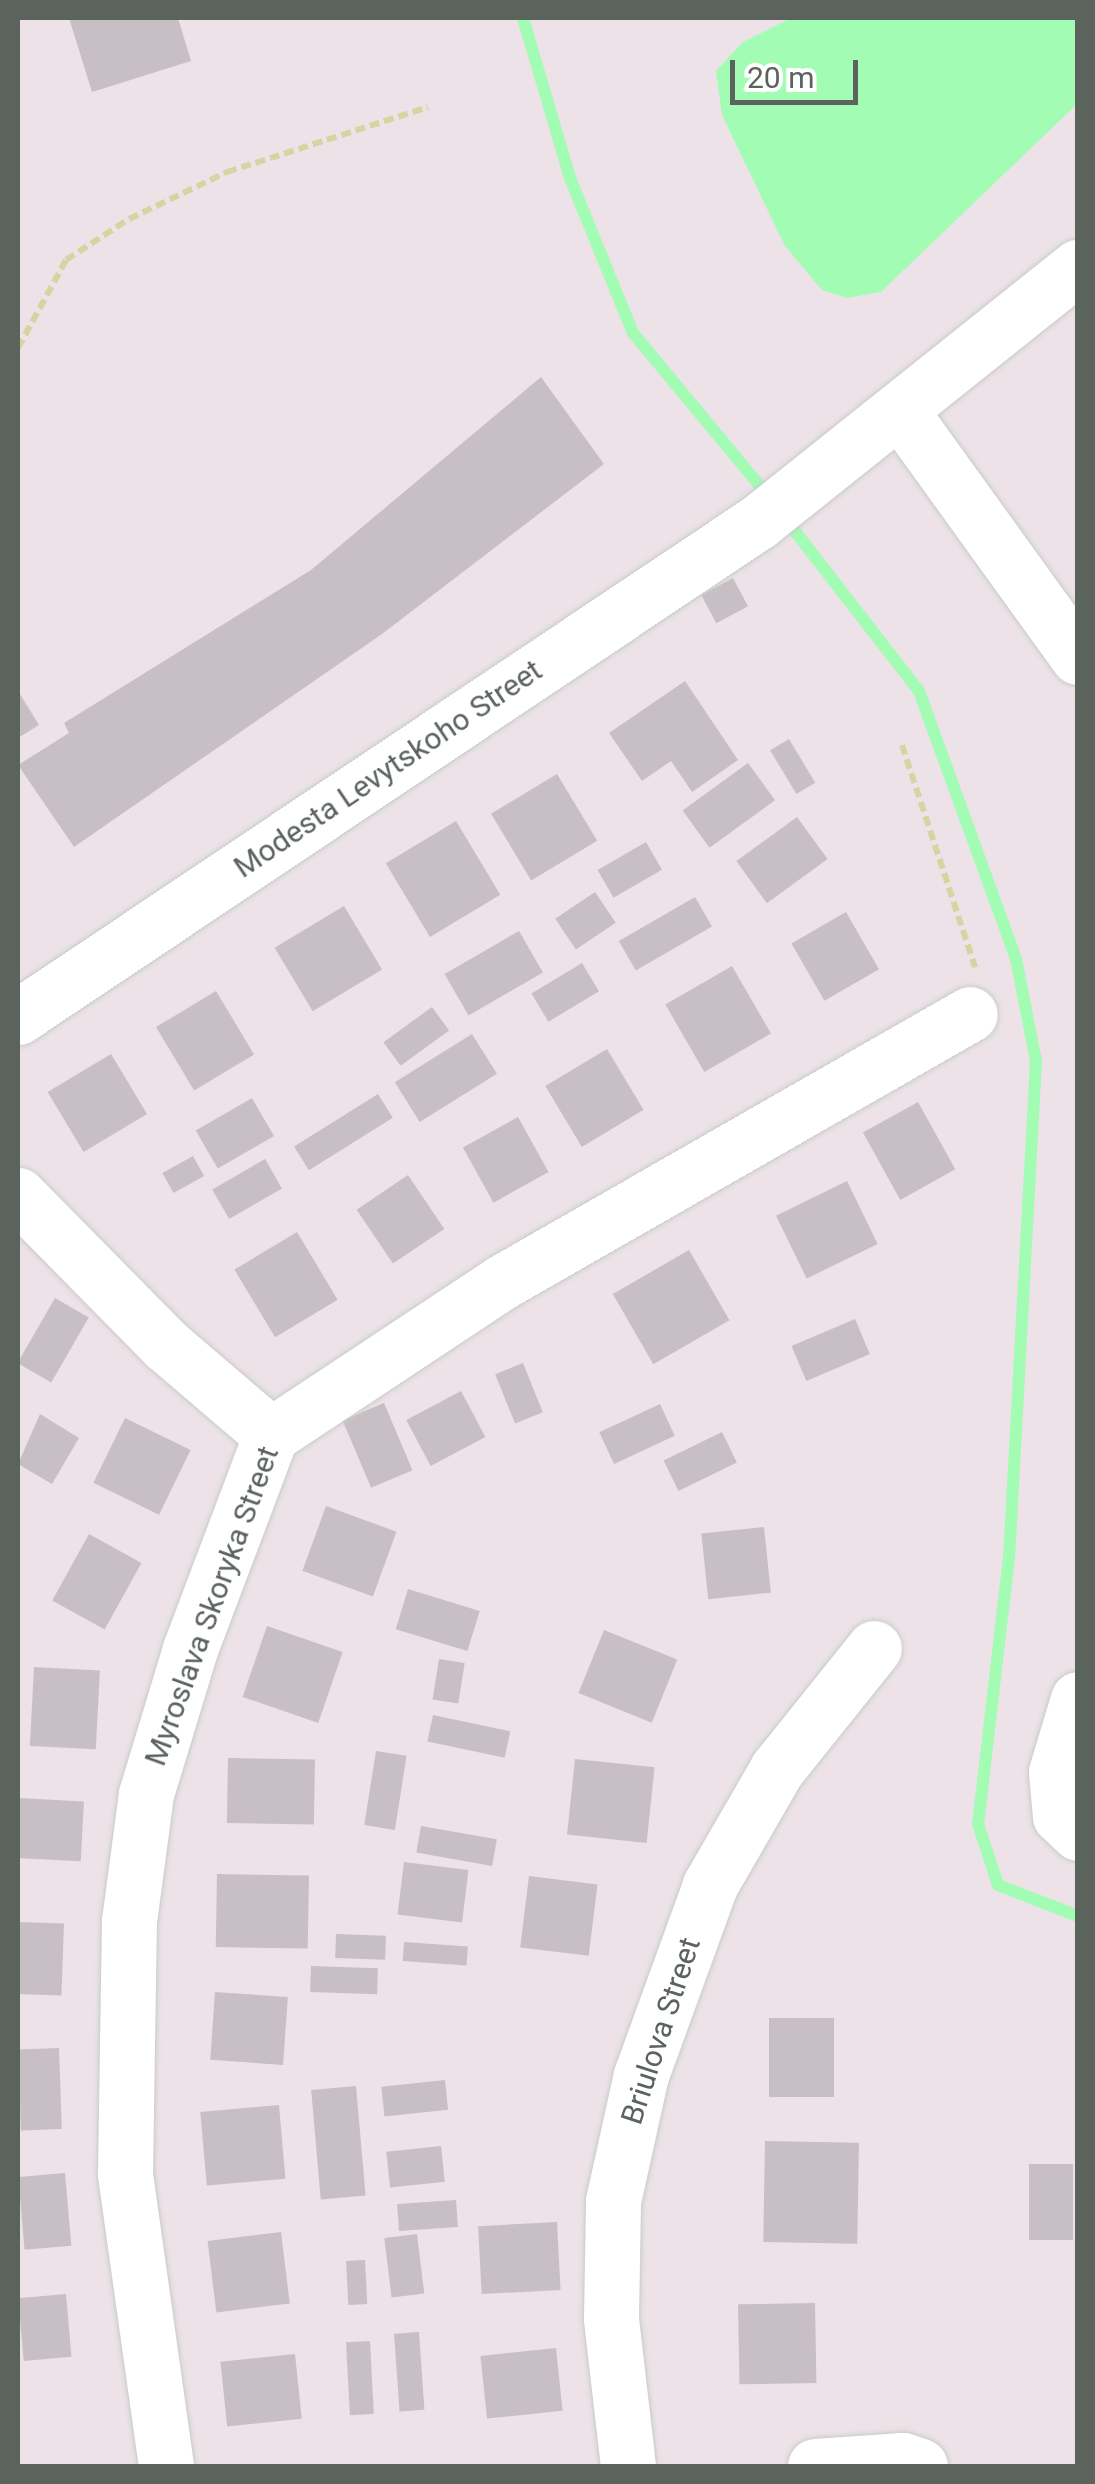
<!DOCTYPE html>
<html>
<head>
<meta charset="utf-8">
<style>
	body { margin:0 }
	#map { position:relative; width:1095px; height:2484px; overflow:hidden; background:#ede2e7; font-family:Roboto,sans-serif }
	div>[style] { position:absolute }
	.water>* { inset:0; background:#a3fcb3 }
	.stream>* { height:12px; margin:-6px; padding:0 6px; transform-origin:6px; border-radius:6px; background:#a3fcb3 }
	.building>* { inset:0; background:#c8bfc4; transform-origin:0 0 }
	.path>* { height:6px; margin-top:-3px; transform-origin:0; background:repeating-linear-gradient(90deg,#d5d5a3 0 10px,transparent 0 15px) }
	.roads { filter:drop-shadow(0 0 2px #c6cdc8) drop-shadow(0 0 2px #c6cdc8) }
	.minor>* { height:55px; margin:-27.5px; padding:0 27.5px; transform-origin:27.5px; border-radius:27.5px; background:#fff }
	span { translate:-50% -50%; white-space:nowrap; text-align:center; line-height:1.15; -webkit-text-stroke:8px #fff; paint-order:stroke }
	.street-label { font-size:30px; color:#5b635d }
	.frame { position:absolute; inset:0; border:20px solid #5b635d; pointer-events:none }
	.scale { position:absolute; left:730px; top:60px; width:128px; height:45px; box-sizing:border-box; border:5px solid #5b635d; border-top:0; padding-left:12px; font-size:30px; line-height:35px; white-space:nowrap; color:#5b635d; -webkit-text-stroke:8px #fff; paint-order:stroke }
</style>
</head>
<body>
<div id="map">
	<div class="water">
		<i style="clip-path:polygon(791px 18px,1077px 18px,1077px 104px,881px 292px,847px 298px,822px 290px,785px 246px,722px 115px,716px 71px,743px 42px)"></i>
	</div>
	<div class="stream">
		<i style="left:523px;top:18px;width:167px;rotate:73.6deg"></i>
		<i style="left:570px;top:178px;width:167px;rotate:67.9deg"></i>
		<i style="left:633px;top:333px;width:213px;rotate:50.3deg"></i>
		<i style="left:784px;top:517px;width:220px;rotate:52.2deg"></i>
		<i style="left:919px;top:691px;width:285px;rotate:70.1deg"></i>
		<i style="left:1016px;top:959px;width:104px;rotate:78.9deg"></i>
		<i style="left:1036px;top:1061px;width:497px;rotate:93.1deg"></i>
		<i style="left:1009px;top:1557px;width:269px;rotate:96.6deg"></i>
		<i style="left:978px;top:1824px;width:64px;rotate:71.8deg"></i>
		<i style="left:998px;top:1885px;width:86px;rotate:21.2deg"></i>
	</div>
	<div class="building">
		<i style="clip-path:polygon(69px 18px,178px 18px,191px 61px,92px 92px)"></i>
		<i style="clip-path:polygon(541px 377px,604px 464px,382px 634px,74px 847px,18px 765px,69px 733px,64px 723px,311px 570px)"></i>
		<i style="left:733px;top:578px;width:32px;height:36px;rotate:62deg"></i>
		<i style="clip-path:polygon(685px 681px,738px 760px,692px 792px,671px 761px,642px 781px,609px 733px)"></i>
		<i style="clip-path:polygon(18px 691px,39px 725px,18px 738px)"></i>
		<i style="left:789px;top:739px;width:51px;height:22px;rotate:59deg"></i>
		<i style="left:748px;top:763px;width:46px;height:81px;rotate:54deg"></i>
		<i style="left:557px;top:774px;width:78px;height:77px;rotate:59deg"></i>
		<i style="left:797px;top:817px;width:52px;height:75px;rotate:54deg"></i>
		<i style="left:456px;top:821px;width:86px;height:82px;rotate:59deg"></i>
		<i style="left:646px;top:842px;width:32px;height:56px;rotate:60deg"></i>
		<i style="left:595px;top:892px;width:37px;height:48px;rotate:56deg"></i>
		<i style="left:695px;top:897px;width:34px;height:88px;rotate:60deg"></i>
		<i style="left:344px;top:906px;width:74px;height:81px;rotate:59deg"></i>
		<i style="left:846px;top:912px;width:66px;height:63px;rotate:60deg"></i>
		<i style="left:519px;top:931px;width:48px;height:86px;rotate:60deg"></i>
		<i style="left:582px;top:963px;width:33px;height:59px;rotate:59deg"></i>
		<i style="left:732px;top:966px;width:78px;height:77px;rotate:60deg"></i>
		<i style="left:216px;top:991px;width:74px;height:70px;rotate:59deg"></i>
		<i style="left:432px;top:1007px;width:29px;height:60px;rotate:54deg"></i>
		<i style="left:472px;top:1034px;width:47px;height:91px;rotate:58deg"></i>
		<i style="left:607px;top:1049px;width:71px;height:72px;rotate:59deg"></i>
		<i style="left:111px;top:1054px;width:70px;height:74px;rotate:59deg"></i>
		<i style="left:378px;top:1094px;width:28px;height:99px;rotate:58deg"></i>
		<i style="left:252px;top:1098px;width:44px;height:65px;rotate:60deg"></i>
		<i style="left:918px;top:1102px;width:77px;height:63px;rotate:61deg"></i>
		<i style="left:518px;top:1117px;width:63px;height:63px;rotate:61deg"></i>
		<i style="left:193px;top:1156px;width:23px;height:35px;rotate:61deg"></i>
		<i style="left:265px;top:1159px;width:34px;height:61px;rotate:60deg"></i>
		<i style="left:408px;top:1175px;width:65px;height:62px;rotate:56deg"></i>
		<i style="left:847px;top:1181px;width:70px;height:79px;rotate:64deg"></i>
		<i style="left:297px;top:1232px;width:79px;height:73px;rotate:59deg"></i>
		<i style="left:689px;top:1250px;width:81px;height:88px;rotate:60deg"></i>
		<i style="left:55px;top:1298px;width:39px;height:75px;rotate:30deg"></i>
		<i style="left:855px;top:1319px;width:38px;height:69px;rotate:67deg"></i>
		<i style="left:523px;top:1363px;width:53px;height:30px;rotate:68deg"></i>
		<i style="left:461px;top:1391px;width:52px;height:62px;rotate:62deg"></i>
		<i style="left:384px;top:1403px;width:73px;height:45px;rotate:67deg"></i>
		<i style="left:660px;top:1404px;width:35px;height:67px;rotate:65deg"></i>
		<i style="clip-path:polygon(40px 1414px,79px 1438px,52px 1484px,18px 1464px)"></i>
		<i style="left:125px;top:1418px;width:73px;height:72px;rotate:26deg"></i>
		<i style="left:722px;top:1432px;width:34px;height:65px;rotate:64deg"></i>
		<i style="left:326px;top:1506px;width:75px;height:69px;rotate:20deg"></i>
		<i style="left:764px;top:1527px;width:66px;height:63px;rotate:84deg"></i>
		<i style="left:89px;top:1534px;width:60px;height:76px;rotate:29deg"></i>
		<i style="left:408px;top:1589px;width:75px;height:42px;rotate:17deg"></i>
		<i style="left:267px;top:1626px;width:80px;height:75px;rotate:19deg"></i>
		<i style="left:604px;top:1630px;width:79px;height:68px;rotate:22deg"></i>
		<i style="left:439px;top:1659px;width:26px;height:41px;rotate:9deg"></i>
		<i style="left:34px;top:1667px;width:66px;height:79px;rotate:3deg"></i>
		<i style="left:433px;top:1715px;width:79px;height:27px;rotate:12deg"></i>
		<i style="left:376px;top:1751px;width:31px;height:75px;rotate:9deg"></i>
		<i style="left:228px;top:1758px;width:87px;height:65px;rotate:1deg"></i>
		<i style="left:575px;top:1759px;width:80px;height:76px;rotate:6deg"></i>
		<i style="left:18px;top:1798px;width:66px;height:60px;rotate:3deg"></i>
		<i style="left:421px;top:1826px;width:77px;height:27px;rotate:10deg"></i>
		<i style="left:404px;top:1862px;width:65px;height:53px;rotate:7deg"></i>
		<i style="left:217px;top:1874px;width:92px;height:73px;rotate:1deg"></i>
		<i style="left:529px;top:1876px;width:69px;height:72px;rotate:7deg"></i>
		<i style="left:18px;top:1922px;width:46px;height:72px;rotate:2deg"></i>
		<i style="left:336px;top:1934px;width:50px;height:24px;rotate:2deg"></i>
		<i style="left:404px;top:1942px;width:64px;height:19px;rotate:4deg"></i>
		<i style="left:311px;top:1966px;width:67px;height:26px;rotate:2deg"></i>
		<i style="left:215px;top:1992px;width:73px;height:68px;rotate:4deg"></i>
		<i style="left:769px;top:2018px;width:65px;height:79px"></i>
		<i style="left:59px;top:2048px;width:81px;height:41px;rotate:88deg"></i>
		<i style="left:445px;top:2080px;width:30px;height:64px;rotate:84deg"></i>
		<i style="left:356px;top:2086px;width:110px;height:45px;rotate:85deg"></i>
		<i style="left:279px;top:2105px;width:74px;height:79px;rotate:85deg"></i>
		<i style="left:765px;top:2141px;width:94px;height:101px;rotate:1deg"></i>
		<i style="left:441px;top:2146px;width:36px;height:55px;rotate:84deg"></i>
		<i style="left:1029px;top:2164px;width:44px;height:76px"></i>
		<i style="left:65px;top:2173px;width:73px;height:47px;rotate:85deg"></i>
		<i style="left:456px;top:2200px;width:27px;height:59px;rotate:86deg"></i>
		<i style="left:557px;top:2222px;width:68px;height:79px;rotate:87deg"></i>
		<i style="left:281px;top:2232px;width:72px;height:74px;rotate:83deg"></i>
		<i style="left:417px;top:2234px;width:60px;height:33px;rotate:83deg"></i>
		<i style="left:365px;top:2260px;width:44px;height:19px;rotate:87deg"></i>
		<i style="left:66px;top:2294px;width:63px;height:48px;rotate:85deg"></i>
		<i style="left:815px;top:2303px;width:80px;height:77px;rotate:89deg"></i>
		<i style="left:419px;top:2332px;width:78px;height:25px;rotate:86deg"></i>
		<i style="left:370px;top:2341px;width:73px;height:24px;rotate:87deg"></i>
		<i style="left:556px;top:2348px;width:63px;height:76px;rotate:84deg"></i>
		<i style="left:295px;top:2354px;width:65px;height:75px;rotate:84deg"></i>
	</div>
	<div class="path">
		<i style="left:18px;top:348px;width:100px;rotate:-61.4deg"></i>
		<i style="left:66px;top:260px;width:75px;rotate:-33.1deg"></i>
		<i style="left:129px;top:219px;width:109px;rotate:-25.6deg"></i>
		<i style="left:227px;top:172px;width:211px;rotate:-17.9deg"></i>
		<i style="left:902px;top:745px;width:234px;rotate:71.8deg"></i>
	</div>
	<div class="roads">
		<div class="minor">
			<i style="left:901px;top:412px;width:302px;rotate:54.2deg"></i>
			<i style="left:18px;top:1017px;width:890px;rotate:-33.78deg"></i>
			<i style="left:758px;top:522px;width:409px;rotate:-38.6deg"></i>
			<i style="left:18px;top:1195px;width:211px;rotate:45.4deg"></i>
			<i style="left:166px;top:1345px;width:138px;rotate:40.6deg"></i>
			<i style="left:1078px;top:1699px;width:76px;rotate:106.8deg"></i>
			<i style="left:1056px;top:1772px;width:44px;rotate:84.8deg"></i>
			<i style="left:1060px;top:1816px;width:25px;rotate:43deg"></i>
			<i style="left:166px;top:2466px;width:296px;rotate:-98deg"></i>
			<i style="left:125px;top:2173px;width:252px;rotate:-89.1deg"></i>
			<i style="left:129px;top:1921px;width:128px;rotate:-82.4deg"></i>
			<i style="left:146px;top:1794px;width:152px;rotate:-73.1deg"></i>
			<i style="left:190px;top:1649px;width:229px;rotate:-69.3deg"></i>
			<i style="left:271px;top:1435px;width:277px;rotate:-33.5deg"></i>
			<i style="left:502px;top:1282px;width:539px;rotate:-29.8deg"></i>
			<i style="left:628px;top:2466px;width:149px;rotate:-96.6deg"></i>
			<i style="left:611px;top:2318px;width:117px;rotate:-89deg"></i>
			<i style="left:613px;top:2201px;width:129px;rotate:-77.5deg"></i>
			<i style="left:641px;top:2075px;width:202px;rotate:-70deg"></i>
			<i style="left:710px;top:1885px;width:134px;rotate:-60deg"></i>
			<i style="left:777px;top:1769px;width:155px;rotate:-51.3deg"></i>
			<i style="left:815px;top:2466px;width:88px;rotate:-3.9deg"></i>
			<i style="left:903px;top:2460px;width:18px;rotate:19deg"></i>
		</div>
	</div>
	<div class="street-label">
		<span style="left:388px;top:769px;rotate:-34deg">Modesta Levytskoho Street</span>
		<span style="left:212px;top:1606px;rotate:-70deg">Myroslava Skoryka Street</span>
		<span style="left:661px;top:2031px;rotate:-72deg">Briulova Street</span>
	</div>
	<div class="frame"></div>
	<div class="scale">20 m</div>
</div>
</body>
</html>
